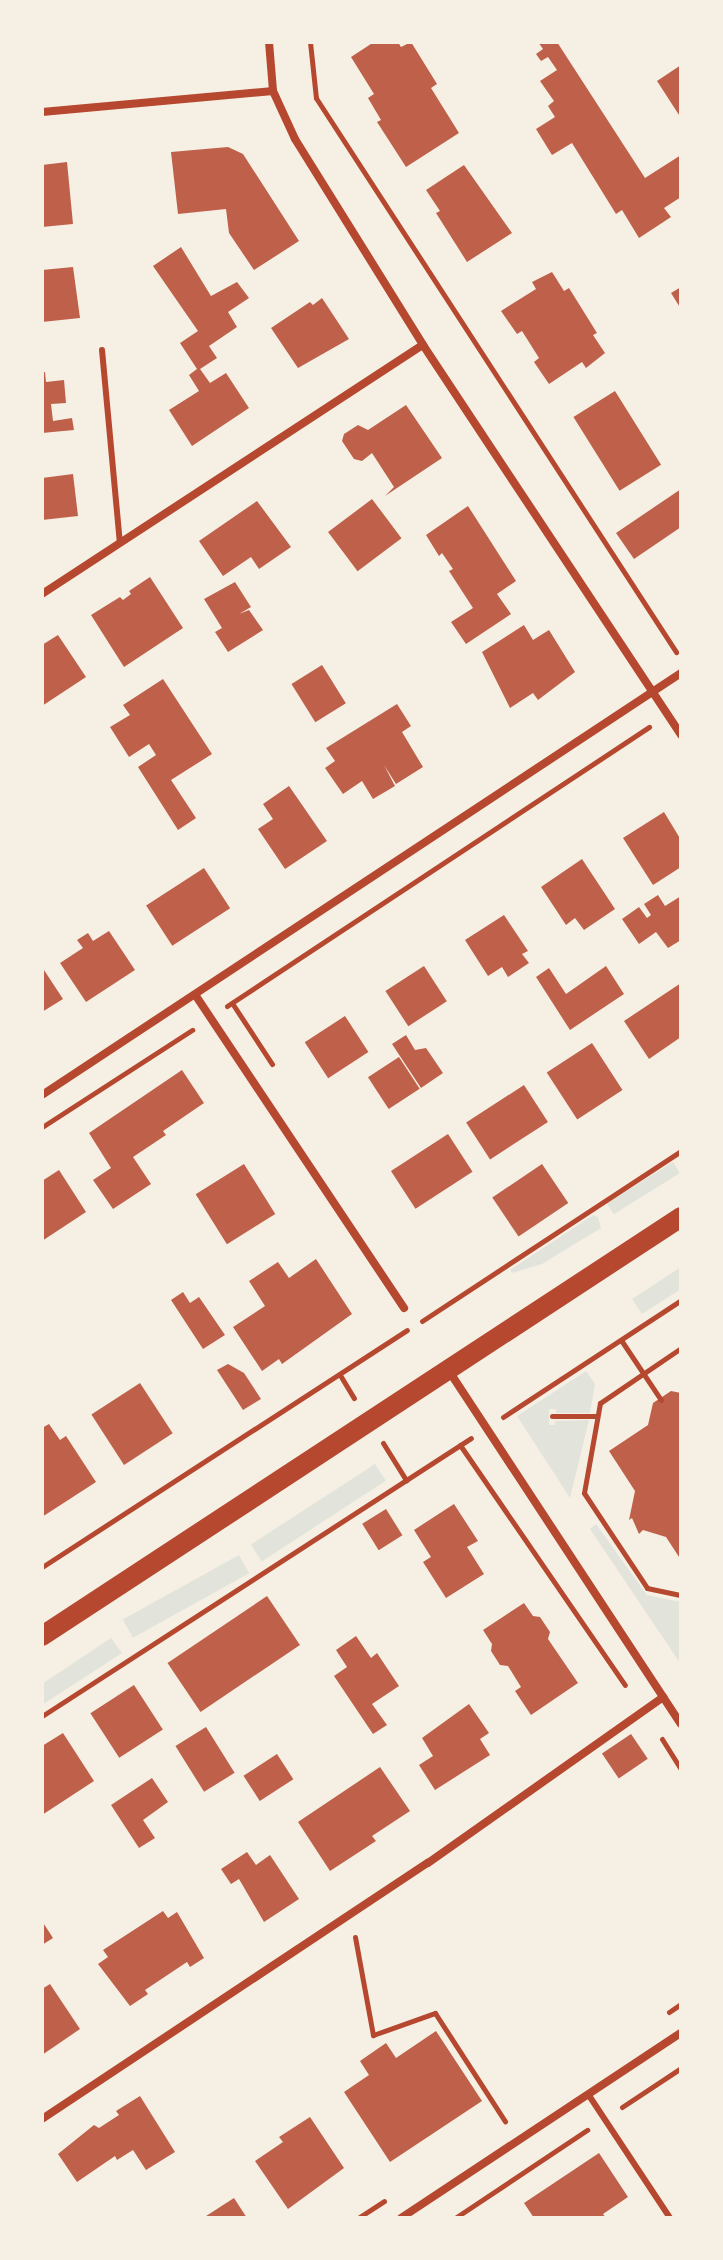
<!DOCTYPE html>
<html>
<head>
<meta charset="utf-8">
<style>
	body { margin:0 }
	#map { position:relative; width:723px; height:2260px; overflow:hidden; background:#f6efe4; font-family:Manrope,sans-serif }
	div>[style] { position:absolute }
	.green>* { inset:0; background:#e2e4dc; transform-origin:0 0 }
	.building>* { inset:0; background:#bf614a; transform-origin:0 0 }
	.path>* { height:5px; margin:-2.5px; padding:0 2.5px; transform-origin:2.5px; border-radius:2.5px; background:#b5482f }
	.service>* { height:6px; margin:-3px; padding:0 3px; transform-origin:3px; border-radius:3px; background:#b5482f }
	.minor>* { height:8px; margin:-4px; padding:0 4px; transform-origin:4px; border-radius:4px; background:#b5482f }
	.primary>* { height:20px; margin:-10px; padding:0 10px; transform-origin:10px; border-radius:10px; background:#b5482f }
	span { translate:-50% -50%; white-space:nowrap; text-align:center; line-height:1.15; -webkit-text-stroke:8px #f6efe4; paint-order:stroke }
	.frame { position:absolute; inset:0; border:44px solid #f6efe4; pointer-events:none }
</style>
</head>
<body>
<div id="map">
	<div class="green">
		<i style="left:673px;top:1162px;width:13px;height:78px;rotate:58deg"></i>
		<i style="clip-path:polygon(593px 1215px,598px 1217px,601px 1228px,542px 1264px,512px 1273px,510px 1270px)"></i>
		<i style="clip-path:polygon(681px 1267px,681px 1289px,642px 1314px,632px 1299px)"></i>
		<i style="clip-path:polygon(586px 1371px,595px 1384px,590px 1413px,556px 1413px,556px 1409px,549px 1409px,549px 1425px,555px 1425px,555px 1421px,589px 1420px,570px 1498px,517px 1416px)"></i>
		<i style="left:375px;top:1464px;width:20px;height:148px;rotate:57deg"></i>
		<i style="clip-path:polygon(596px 1524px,647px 1595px,681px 1602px,680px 1663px,590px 1529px)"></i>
		<i style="left:239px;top:1555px;width:21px;height:133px;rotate:61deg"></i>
		<i style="clip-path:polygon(111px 1638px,122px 1653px,42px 1705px,42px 1684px)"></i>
	</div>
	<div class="building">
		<i style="clip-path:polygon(374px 42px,398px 42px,401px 47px,411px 42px,437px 84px,431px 88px,459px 133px,406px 167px,377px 122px,381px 120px,368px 98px,374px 94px,351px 57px)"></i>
		<i style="clip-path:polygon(538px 42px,557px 42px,645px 178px,681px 155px,681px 197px,664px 208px,671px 217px,639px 238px,622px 210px,616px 214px,572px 143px,552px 155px,536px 129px,555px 117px,548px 106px,554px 101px,540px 81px,557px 70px,548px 57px,541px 61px,536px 54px,543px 49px)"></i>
		<i style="clip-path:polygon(681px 65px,681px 118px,657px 81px)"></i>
		<i style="clip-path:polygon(228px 147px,243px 154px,299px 241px,254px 270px,229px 233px,226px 209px,178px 214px,171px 152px)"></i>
		<i style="clip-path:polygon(67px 162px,73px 224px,42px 227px,42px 165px)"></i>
		<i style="clip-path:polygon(464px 165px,512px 233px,467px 262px,436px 213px,440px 211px,426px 190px)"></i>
		<i style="clip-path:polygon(181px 247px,211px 296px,237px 282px,249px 298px,228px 312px,237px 327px,209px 346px,217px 358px,200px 369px,210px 383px,226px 373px,249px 408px,192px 446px,169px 410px,199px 391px,189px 375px,197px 369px,180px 343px,198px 331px,153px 266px)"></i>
		<i style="clip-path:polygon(73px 267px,80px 318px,42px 322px,42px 270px)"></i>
		<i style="clip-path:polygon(552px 272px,564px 291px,569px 288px,597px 333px,593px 335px,605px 353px,586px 368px,582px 362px,549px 384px,534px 362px,539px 358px,522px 331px,517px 334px,501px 311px,536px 289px,532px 282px)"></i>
		<i style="clip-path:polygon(681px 287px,681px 309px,671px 293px)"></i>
		<i style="clip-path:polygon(322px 298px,349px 339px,298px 368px,271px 328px,310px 302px,313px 305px)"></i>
		<i style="clip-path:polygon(42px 372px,45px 372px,46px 382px,64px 380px,66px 403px,51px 404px,53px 421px,72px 418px,74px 430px,42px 433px)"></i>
		<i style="left:615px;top:391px;width:87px;height:49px;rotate:58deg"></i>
		<i style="clip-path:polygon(406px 405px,442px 458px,385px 496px,394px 487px,372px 453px,362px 461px,354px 459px,342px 441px,344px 434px,358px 425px,368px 430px)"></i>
		<i style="clip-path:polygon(73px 474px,78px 516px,42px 520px,42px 478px)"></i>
		<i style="clip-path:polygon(681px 489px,681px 527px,634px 559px,616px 533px)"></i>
		<i style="left:372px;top:499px;width:49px;height:55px;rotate:53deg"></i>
		<i style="clip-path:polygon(257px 501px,291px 547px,259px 569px,251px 557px,223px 576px,199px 541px)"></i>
		<i style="clip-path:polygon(468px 506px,516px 581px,497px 594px,511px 614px,466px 644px,451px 622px,473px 608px,449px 571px,453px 569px,442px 553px,439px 556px,426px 535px)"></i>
		<i style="clip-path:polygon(150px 577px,183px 628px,124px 667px,91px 615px,120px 597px,123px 600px,131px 594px,129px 591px)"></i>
		<i style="clip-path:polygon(235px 582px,251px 607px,239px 614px,249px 610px,263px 630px,228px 652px,215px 632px,222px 628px,204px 599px)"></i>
		<i style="clip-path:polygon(524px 625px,533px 640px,549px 630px,575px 672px,538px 700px,533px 693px,510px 708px,482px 652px)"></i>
		<i style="clip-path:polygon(58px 635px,86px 677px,42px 706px,42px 645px)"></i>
		<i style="left:322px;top:665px;width:45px;height:36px;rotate:58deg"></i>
		<i style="clip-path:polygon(163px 679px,212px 754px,171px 780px,196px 818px,178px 830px,138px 767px,156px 755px,149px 744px,129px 757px,110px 727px,130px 715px,123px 705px)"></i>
		<i style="clip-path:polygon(397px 704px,411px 726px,402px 732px,423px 767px,396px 784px,384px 765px,395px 786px,373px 799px,362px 781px,343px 794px,325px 768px,335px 761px,326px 748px)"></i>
		<i style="clip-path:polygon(289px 786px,327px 841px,285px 869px,258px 829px,273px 819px,263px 804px)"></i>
		<i style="clip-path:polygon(664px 812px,681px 840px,681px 867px,653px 885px,623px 838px)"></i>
		<i style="clip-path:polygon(582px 859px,615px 909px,584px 930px,575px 918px,566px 925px,541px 887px)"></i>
		<i style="left:204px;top:868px;width:48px;height:69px;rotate:57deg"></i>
		<i style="clip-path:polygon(658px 895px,665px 906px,681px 896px,681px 940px,668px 948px,656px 932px,639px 944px,622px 919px,639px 907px,647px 918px,651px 915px,644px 904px)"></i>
		<i style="clip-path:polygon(504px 915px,528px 951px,522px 954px,529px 963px,508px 977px,502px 967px,488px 976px,465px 940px)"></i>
		<i style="clip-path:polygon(109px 931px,135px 970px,86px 1002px,60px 963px,83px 948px,77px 940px,88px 933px,93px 941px)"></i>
		<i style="left:424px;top:966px;width:42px;height:46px;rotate:57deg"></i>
		<i style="clip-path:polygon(606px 966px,624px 994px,570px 1030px,536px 977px,549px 968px,566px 994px)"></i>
		<i style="clip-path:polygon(42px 967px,63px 999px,42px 1012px)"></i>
		<i style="clip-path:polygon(681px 983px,681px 1037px,649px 1059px,624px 1021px)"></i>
		<i style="left:345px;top:1016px;width:43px;height:48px;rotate:57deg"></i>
		<i style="clip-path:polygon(406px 1035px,415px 1050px,426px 1048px,443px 1073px,421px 1088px,392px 1044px)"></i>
		<i style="left:592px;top:1043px;width:56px;height:54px;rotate:57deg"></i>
		<i style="left:399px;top:1057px;width:38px;height:37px;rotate:57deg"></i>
		<i style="clip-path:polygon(182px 1070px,204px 1103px,163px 1131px,166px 1135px,133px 1157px,151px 1184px,113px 1209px,93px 1180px,111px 1168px,89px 1133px)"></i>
		<i style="left:524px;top:1085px;width:44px;height:69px;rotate:57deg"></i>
		<i style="left:448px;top:1134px;width:45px;height:68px;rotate:57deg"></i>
		<i style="left:244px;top:1164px;width:59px;height:57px;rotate:58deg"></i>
		<i style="left:542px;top:1164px;width:47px;height:60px;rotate:56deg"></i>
		<i style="clip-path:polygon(59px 1170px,86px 1212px,42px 1241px,42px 1181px)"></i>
		<i style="clip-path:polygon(316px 1259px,352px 1314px,282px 1364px,279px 1359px,262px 1371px,233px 1327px,265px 1306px,249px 1281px,278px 1262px,289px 1278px)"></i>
		<i style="clip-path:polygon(183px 1292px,190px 1303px,199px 1297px,225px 1335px,203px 1349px,171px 1300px)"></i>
		<i style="clip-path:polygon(228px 1364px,244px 1373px,261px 1399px,243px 1410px,217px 1370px)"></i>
		<i style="left:140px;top:1383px;width:60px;height:58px;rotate:57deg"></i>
		<i style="clip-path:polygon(671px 1391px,681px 1393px,681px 1560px,666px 1537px,643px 1530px,639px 1534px,632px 1518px,629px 1520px,635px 1491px,609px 1451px,648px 1425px,653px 1403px)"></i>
		<i style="clip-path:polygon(49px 1424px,60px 1440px,66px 1436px,96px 1482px,42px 1517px,42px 1428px)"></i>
		<i style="clip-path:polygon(454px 1504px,478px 1541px,467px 1547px,484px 1574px,446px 1598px,423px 1562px,431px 1557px,414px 1530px)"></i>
		<i style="left:386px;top:1509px;width:31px;height:28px;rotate:58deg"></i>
		<i style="left:267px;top:1596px;width:59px;height:120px;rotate:56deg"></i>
		<i style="clip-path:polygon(524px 1603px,533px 1616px,540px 1617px,550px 1632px,548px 1639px,578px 1683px,531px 1715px,515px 1691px,521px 1687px,508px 1666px,500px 1665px,491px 1651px,492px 1644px,483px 1630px)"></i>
		<i style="clip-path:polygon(356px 1636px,371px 1658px,377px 1653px,399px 1686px,372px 1704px,387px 1725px,373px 1734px,334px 1676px,347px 1667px,336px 1650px)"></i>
		<i style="left:134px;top:1685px;width:53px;height:52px;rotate:57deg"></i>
		<i style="clip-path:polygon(469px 1704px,489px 1733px,480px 1739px,490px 1755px,435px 1790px,419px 1765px,433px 1756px,422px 1738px)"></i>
		<i style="left:206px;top:1727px;width:54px;height:36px;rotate:58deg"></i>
		<i style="clip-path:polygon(63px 1733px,94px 1781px,42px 1815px,42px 1746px)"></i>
		<i style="left:631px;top:1734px;width:30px;height:35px;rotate:56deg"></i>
		<i style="left:277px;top:1754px;width:30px;height:40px;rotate:57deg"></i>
		<i style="clip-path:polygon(380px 1767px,410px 1811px,372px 1836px,376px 1841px,330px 1871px,298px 1822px)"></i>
		<i style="clip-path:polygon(152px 1778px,168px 1802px,143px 1820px,155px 1838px,139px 1848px,111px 1805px)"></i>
		<i style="clip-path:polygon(247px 1852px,256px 1865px,270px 1855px,299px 1899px,264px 1922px,239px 1879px,231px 1884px,221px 1869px)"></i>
		<i style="clip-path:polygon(163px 1911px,168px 1918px,177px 1912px,204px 1958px,190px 1967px,187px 1962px,145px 1990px,148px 1994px,130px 2006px,98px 1964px,108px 1957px,103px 1950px)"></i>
		<i style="clip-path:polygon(42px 1921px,53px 1938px,42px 1945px)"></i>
		<i style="clip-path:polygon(50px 1984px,80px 2029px,42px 2055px,42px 1989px)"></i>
		<i style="clip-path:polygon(436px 2031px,482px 2101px,390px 2162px,344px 2092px,369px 2075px,360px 2061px,386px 2043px,396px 2058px)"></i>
		<i style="clip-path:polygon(140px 2096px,175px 2152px,146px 2170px,133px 2150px,117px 2160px,115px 2156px,77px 2182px,58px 2154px,94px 2125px,99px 2128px,119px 2115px,116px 2111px)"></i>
		<i style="clip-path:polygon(310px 2117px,344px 2168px,288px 2209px,255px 2161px,283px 2142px,279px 2137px)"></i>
		<i style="clip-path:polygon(599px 2153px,628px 2197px,603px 2214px,606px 2218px,534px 2218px,524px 2203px)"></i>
		<i style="clip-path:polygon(234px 2198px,247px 2218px,203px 2218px)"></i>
	</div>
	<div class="path">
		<i style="left:310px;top:42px;width:56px;rotate:83.9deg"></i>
		<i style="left:316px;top:98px;width:661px;rotate:56.98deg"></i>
		<i style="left:232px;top:1003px;width:73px;rotate:56.7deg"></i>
		<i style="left:227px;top:1006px;width:506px;rotate:-33.47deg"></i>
		<i style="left:42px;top:1127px;width:179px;rotate:-32.9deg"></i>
		<i style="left:422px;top:1321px;width:310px;rotate:-33.3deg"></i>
		<i style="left:621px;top:1340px;width:72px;rotate:56.3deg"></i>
		<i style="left:681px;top:1348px;width:98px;rotate:145.8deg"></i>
		<i style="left:600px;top:1403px;width:91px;rotate:100.1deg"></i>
		<i style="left:584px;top:1493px;width:114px;rotate:56.4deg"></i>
		<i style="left:647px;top:1588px;width:35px;rotate:12deg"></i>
		<i style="left:340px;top:1375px;width:27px;rotate:59deg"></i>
		<i style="left:552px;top:1416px;width:45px"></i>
		<i style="left:503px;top:1417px;width:213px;rotate:-33.3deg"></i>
		<i style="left:383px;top:1443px;width:44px;rotate:58.1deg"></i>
		<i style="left:460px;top:1445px;width:291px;rotate:55.5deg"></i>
		<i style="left:42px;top:1567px;width:435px;rotate:-33deg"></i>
		<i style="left:42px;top:1716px;width:511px;rotate:-32.94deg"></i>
		<i style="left:662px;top:1739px;width:36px;rotate:58deg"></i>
		<i style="left:355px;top:1937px;width:100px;rotate:79.6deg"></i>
		<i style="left:373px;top:2035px;width:66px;rotate:-19.5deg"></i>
		<i style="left:435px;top:2013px;width:129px;rotate:57.1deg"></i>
		<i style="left:669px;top:2012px;width:14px;rotate:-34deg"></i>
		<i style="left:622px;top:2107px;width:71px;rotate:-33.5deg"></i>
		<i style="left:358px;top:2218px;width:31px;rotate:-33deg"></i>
		<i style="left:455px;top:2218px;width:159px;rotate:-33.7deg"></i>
	</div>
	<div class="service">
		<i style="left:102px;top:350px;width:194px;rotate:84.7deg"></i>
		<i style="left:588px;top:2094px;width:149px;rotate:56.5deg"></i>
	</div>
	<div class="minor">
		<i style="left:269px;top:42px;width:49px;rotate:85.3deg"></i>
		<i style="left:273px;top:91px;width:53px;rotate:65.4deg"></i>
		<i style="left:295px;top:139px;width:243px;rotate:58.1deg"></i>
		<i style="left:423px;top:345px;width:468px;rotate:56.5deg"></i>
		<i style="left:42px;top:112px;width:232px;rotate:-5.2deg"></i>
		<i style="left:42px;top:594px;width:455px;rotate:-33.2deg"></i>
		<i style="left:196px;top:996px;width:375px;rotate:56.3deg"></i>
		<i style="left:42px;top:1095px;width:766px;rotate:-33.44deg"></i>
		<i style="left:449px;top:1371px;width:422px;rotate:56.7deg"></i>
		<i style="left:42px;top:2119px;width:463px;rotate:-33.6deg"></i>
		<i style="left:428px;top:1863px;width:288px;rotate:-35.2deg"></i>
		<i style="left:401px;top:2218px;width:336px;rotate:-33.5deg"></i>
	</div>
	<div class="primary">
		<i style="left:42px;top:1636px;width:764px;rotate:-33.25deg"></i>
	</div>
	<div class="frame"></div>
</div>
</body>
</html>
